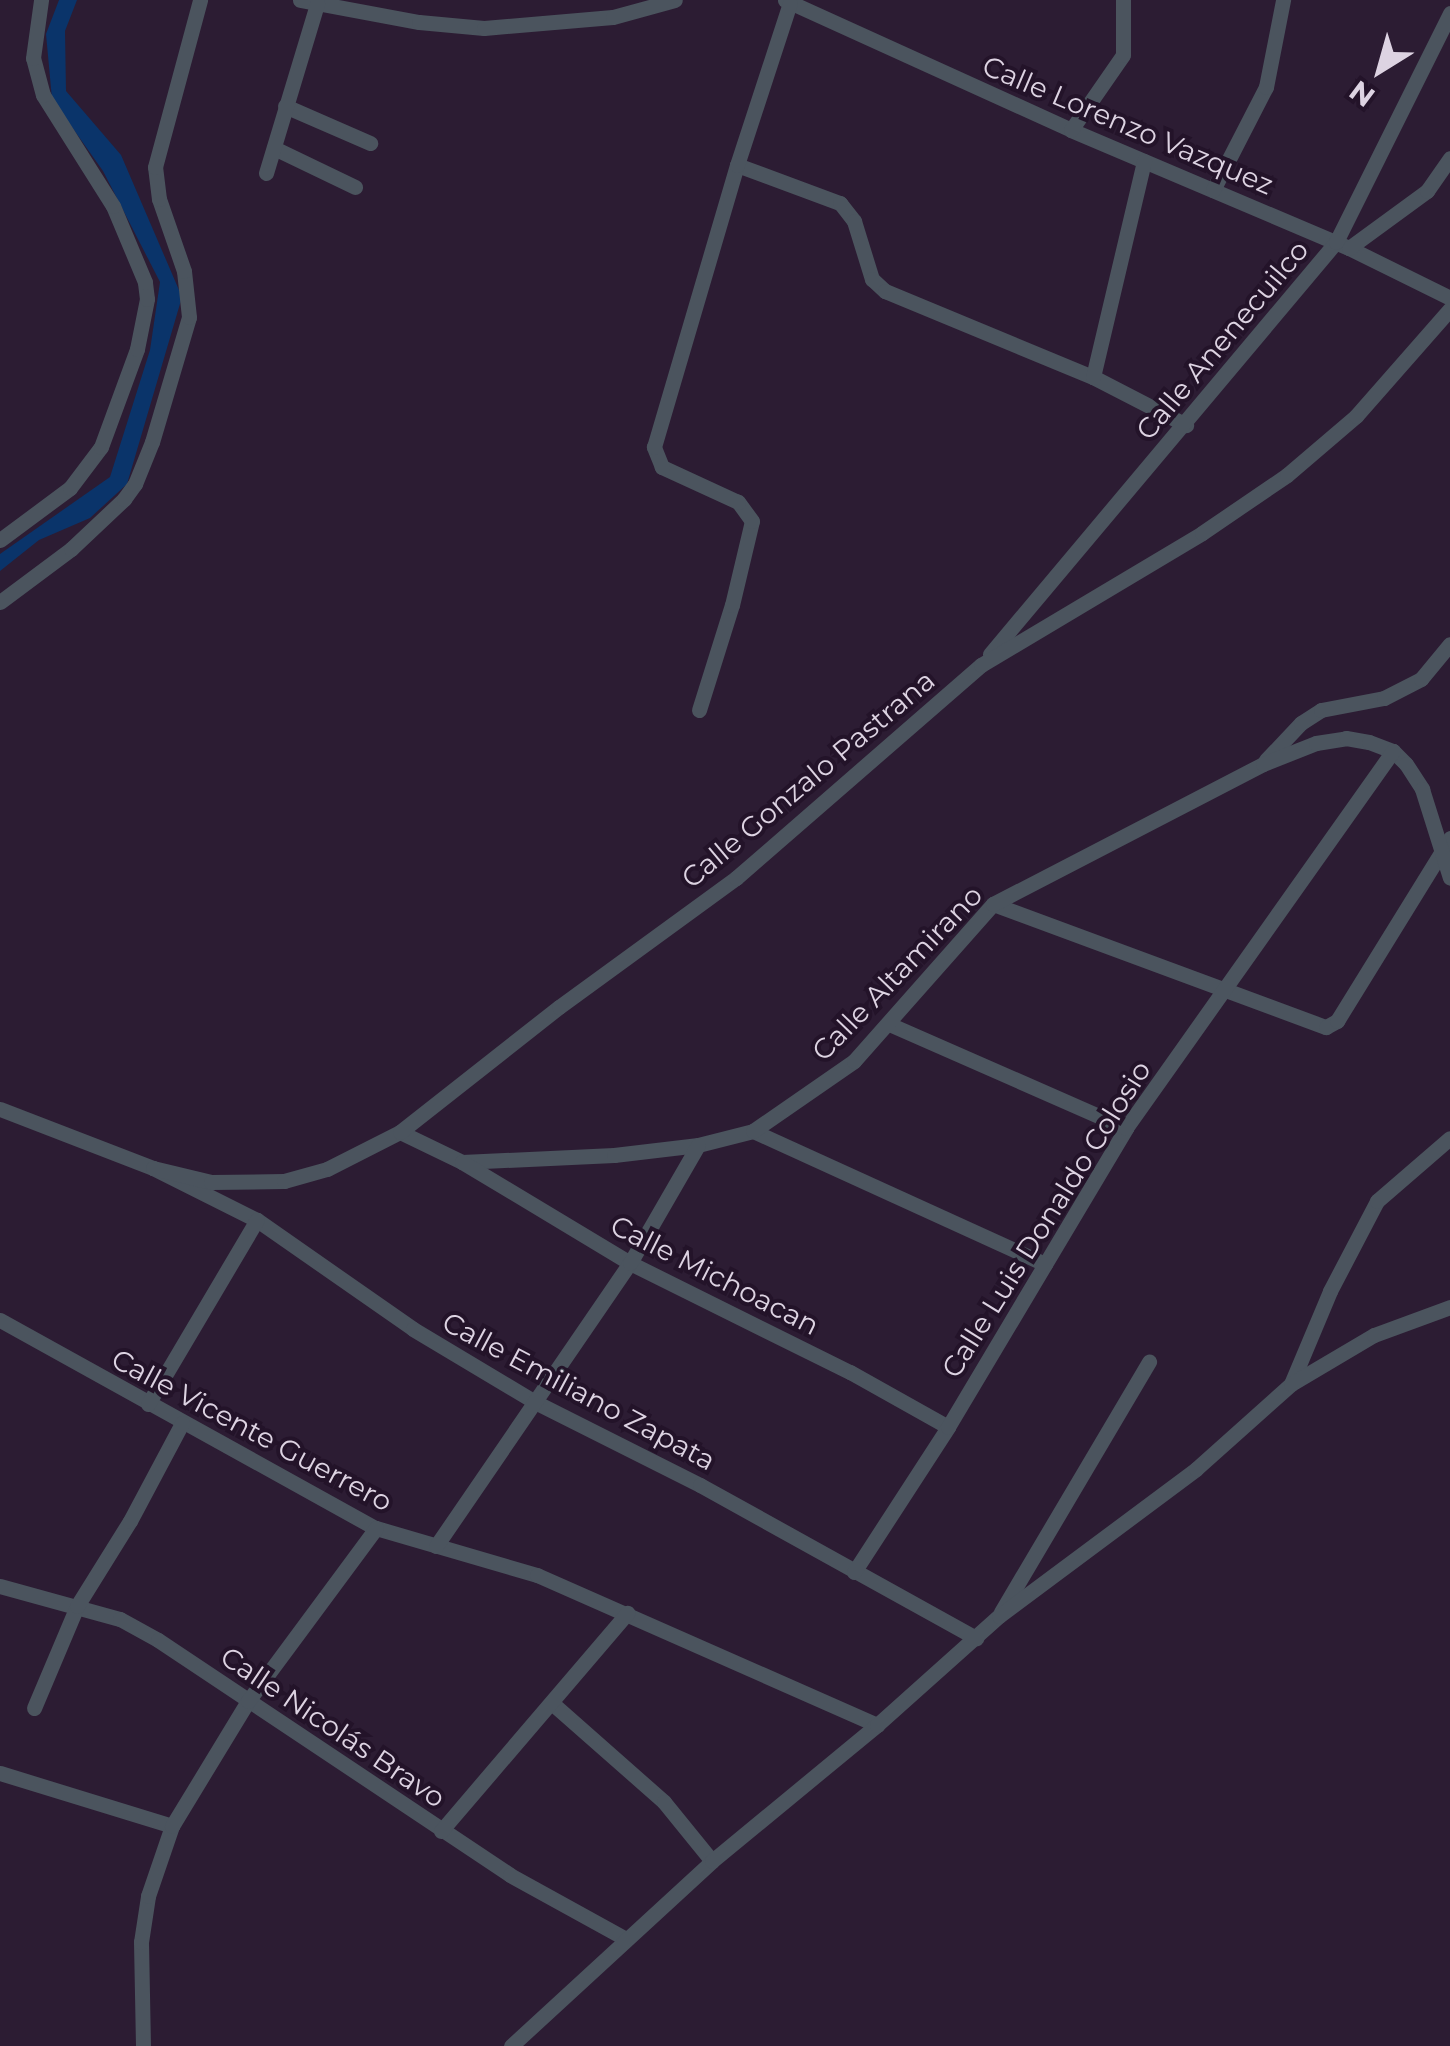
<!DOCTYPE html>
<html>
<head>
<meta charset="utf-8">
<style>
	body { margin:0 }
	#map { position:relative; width:1450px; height:2046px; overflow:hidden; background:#2c1c33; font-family:Montserrat,sans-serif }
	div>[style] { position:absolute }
	.water>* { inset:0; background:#0a346a }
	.street>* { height:15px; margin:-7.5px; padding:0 7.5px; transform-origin:7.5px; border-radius:7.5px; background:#4b545e }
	span { translate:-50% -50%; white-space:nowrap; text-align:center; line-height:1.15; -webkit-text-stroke:8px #231329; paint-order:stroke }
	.street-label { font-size:28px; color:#ddd3e2 }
	.north { position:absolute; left:1330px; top:20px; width:100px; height:100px; -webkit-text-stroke:8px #231329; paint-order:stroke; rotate:217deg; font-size:28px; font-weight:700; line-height:40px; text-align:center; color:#ddd3e2 }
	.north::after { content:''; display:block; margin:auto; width:35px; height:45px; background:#ddd3e2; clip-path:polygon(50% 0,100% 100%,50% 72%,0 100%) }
</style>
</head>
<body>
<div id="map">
	<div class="water">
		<i style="clip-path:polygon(59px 0,77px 0,65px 31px,66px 91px,121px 155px,182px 297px,127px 484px,90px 518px,39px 540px,0 571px,0 554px,110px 477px,150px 350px,160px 282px,103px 171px,52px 99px,46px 34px)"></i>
	</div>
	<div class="street">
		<i style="left:300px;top:0;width:121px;rotate:10.5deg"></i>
		<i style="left:419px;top:22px;width:65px;rotate:5.3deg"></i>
		<i style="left:484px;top:28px;width:129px;rotate:-4.9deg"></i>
		<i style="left:613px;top:17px;width:64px;rotate:-15.3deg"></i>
		<i style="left:785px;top:0;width:314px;rotate:24.4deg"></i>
		<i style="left:1071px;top:130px;width:302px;rotate:23deg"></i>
		<i style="left:1349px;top:248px;width:113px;rotate:26.3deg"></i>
		<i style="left:285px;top:106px;width:93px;rotate:23.5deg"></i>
		<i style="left:1071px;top:130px;width:91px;rotate:-55.3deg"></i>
		<i style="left:1123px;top:55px;width:55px;rotate:-90deg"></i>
		<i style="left:274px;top:148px;width:90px;rotate:25.7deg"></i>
		<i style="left:737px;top:165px;width:110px;rotate:20.3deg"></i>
		<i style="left:840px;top:203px;width:23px;rotate:52deg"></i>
		<i style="left:854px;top:221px;width:61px;rotate:72.8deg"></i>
		<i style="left:872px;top:279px;width:18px;rotate:43deg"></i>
		<i style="left:885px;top:291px;width:225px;rotate:22.5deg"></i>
		<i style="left:1093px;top:377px;width:105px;rotate:27.3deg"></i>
		<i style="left:266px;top:173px;width:177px;rotate:-73.2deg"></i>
		<i style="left:1213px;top:190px;width:116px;rotate:-62.8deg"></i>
		<i style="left:1266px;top:87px;width:89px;rotate:-78.9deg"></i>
		<i style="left:1349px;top:248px;width:97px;rotate:-36.2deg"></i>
		<i style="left:1427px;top:191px;width:40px;rotate:-55.1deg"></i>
		<i style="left:1093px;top:377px;width:222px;rotate:-76.7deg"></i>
		<i style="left:0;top:540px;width:87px;rotate:-36.6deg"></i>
		<i style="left:70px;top:488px;width:51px;rotate:-52.9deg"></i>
		<i style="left:101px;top:447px;width:104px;rotate:-69.8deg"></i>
		<i style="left:137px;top:349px;width:51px;rotate:-78.7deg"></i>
		<i style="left:147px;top:299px;width:17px;rotate:-97deg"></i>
		<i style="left:145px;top:282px;width:82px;rotate:-112.8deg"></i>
		<i style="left:113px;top:206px;width:131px;rotate:-122.2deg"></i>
		<i style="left:43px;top:95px;width:38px;rotate:-105deg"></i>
		<i style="left:33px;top:58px;width:59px;rotate:-82.1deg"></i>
		<i style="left:0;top:602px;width:89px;rotate:-36.7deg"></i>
		<i style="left:71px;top:549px;width:73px;rotate:-43.3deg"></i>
		<i style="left:124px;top:499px;width:19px;rotate:-54deg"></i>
		<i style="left:135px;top:484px;width:45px;rotate:-68deg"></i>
		<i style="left:152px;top:442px;width:130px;rotate:-73.5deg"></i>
		<i style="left:189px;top:317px;width:46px;rotate:-96.2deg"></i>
		<i style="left:184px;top:271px;width:76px;rotate:-109.1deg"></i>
		<i style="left:159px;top:199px;width:32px;rotate:-97deg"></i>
		<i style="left:155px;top:167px;width:173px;rotate:-74.9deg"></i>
		<i style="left:990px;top:654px;width:538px;rotate:-49.98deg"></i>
		<i style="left:1336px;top:242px;width:256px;rotate:-63.5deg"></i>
		<i style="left:699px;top:710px;width:110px;rotate:-72.6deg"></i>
		<i style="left:732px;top:605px;width:86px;rotate:-76.6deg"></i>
		<i style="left:752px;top:521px;width:24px;rotate:-126deg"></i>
		<i style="left:738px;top:502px;width:84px;rotate:-155.3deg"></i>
		<i style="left:662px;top:467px;width:22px;rotate:-112deg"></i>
		<i style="left:654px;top:447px;width:294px;rotate:-73.6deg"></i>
		<i style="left:737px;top:165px;width:170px;rotate:-71.9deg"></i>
		<i style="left:1266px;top:760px;width:51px;rotate:-46.6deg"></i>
		<i style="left:1301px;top:723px;width:24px;rotate:-33deg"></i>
		<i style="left:1321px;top:710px;width:64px;rotate:-10.8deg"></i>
		<i style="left:1384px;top:698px;width:42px;rotate:-27.2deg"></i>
		<i style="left:1421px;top:679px;width:45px;rotate:-50.4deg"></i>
		<i style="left:993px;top:904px;width:355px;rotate:20.3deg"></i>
		<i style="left:1326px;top:1027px;width:13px;rotate:-29deg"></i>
		<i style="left:1337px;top:1021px;width:215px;rotate:-58.3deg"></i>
		<i style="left:889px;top:1024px;width:259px;rotate:23.7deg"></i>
		<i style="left:0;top:1109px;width:164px;rotate:21.1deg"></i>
		<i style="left:153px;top:1168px;width:116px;rotate:26.6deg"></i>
		<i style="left:257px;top:1220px;width:190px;rotate:34.9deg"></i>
		<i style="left:413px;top:1329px;width:142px;rotate:30.9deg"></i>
		<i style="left:535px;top:1402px;width:185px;rotate:26.7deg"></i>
		<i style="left:700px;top:1485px;width:316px;rotate:29deg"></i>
		<i style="left:753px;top:1131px;width:321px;rotate:24.5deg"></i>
		<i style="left:400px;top:1132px;width:69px;rotate:25.8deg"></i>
		<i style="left:462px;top:1162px;width:152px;rotate:-2.6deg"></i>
		<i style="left:614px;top:1155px;width:85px;rotate:-6.8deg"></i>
		<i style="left:698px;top:1145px;width:57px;rotate:-14.3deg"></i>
		<i style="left:753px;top:1131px;width:123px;rotate:-34.7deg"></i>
		<i style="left:854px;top:1061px;width:210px;rotate:-48.5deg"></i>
		<i style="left:993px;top:904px;width:304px;rotate:-27.4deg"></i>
		<i style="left:1263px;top:764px;width:57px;rotate:-21.6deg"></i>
		<i style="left:1316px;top:743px;width:30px;rotate:-9deg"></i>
		<i style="left:1346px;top:738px;width:23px;rotate:10deg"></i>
		<i style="left:1369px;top:742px;width:26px;rotate:21deg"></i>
		<i style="left:1393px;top:751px;width:18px;rotate:45deg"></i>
		<i style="left:1406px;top:764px;width:30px;rotate:57deg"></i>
		<i style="left:1422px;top:789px;width:93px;rotate:72.5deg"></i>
		<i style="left:462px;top:1162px;width:196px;rotate:31deg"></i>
		<i style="left:630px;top:1263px;width:246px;rotate:26.4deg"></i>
		<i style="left:850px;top:1372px;width:112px;rotate:29.3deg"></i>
		<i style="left:153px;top:1168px;width:60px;rotate:13.6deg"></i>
		<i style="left:211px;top:1182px;width:73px;rotate:-0.8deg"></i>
		<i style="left:284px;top:1181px;width:45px;rotate:-15.6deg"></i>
		<i style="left:327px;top:1169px;width:82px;rotate:-26.9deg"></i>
		<i style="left:400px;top:1132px;width:202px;rotate:-38.2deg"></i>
		<i style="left:559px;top:1007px;width:219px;rotate:-36.1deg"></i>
		<i style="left:736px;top:878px;width:325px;rotate:-41deg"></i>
		<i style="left:981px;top:665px;width:257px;rotate:-30.8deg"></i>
		<i style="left:1202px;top:533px;width:103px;rotate:-34.3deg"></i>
		<i style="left:1287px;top:475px;width:91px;rotate:-40.5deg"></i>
		<i style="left:1356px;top:416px;width:142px;rotate:-48.7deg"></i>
		<i style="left:0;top:1320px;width:430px;rotate:29deg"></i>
		<i style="left:376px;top:1528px;width:168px;rotate:16.3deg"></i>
		<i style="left:537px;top:1575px;width:372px;rotate:23.8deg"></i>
		<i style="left:1291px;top:1384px;width:101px;rotate:-67.2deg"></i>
		<i style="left:1330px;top:1291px;width:102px;rotate:-62.4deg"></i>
		<i style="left:1377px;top:1201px;width:96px;rotate:-40.8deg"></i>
		<i style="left:148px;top:1404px;width:214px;rotate:-59.4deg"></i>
		<i style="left:436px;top:1546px;width:343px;rotate:-55.6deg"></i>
		<i style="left:630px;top:1263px;width:136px;rotate:-60deg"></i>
		<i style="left:854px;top:1572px;width:173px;rotate:-57deg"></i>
		<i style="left:948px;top:1427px;width:348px;rotate:-59.2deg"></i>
		<i style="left:1126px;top:1128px;width:462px;rotate:-54.7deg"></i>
		<i style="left:0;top:1586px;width:124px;rotate:15.4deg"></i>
		<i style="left:120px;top:1619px;width:43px;rotate:28.9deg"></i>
		<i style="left:158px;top:1640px;width:423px;rotate:33.7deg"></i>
		<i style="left:510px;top:1875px;width:132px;rotate:28.9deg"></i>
		<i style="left:1001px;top:1612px;width:291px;rotate:-59.4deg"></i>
		<i style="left:553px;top:1704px;width:148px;rotate:41.4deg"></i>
		<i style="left:664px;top:1802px;width:76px;rotate:50.9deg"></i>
		<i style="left:34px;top:1708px;width:111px;rotate:-67.1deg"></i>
		<i style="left:77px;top:1606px;width:100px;rotate:-58.1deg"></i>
		<i style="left:130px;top:1521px;width:111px;rotate:-62deg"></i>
		<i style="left:0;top:1773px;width:180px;rotate:17.1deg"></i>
		<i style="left:441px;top:1831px;width:287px;rotate:-49.5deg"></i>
		<i style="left:143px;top:2046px;width:104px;rotate:-91.1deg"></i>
		<i style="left:141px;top:1942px;width:47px;rotate:-81.3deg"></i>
		<i style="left:148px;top:1896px;width:74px;rotate:-71.1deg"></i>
		<i style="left:172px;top:1826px;width:146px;rotate:-58.7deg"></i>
		<i style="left:248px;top:1701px;width:215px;rotate:-53.5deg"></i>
		<i style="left:511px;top:2046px;width:273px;rotate:-42.6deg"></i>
		<i style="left:712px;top:1861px;width:214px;rotate:-39.5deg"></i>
		<i style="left:877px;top:1725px;width:164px;rotate:-41.8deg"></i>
		<i style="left:999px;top:1616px;width:246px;rotate:-36.7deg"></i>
		<i style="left:1196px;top:1469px;width:127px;rotate:-41.8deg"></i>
		<i style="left:1291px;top:1384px;width:96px;rotate:-30.6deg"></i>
		<i style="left:1374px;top:1335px;width:81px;rotate:-20.2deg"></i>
	</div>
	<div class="street-label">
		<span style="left:1128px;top:125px;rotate:23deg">Calle Lorenzo Vazquez</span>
		<span style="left:1222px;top:340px;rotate:-50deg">Calle Anenecuilco</span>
		<span style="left:808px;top:779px;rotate:-40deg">Calle Gonzalo Pastrana</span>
		<span style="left:897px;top:973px;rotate:-46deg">Calle Altamirano</span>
		<span style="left:1046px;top:1219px;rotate:-58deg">Calle Luis Donaldo Colosio</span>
		<span style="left:715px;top:1275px;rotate:27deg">Calle Michoacan</span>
		<span style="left:579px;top:1391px;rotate:28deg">Calle Emiliano Zapata</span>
		<span style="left:252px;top:1430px;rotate:28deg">Calle Vicente Guerrero</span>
		<span style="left:333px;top:1727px;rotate:34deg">Calle Nicolás Bravo</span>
	</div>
	<div class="north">N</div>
</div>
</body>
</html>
